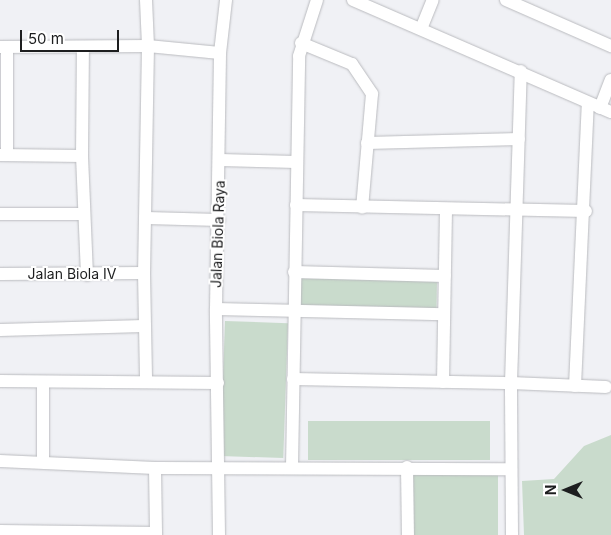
<!DOCTYPE html>
<html>
<head>
<meta charset="utf-8">
<style>
	body { margin:0 }
	#map { position:relative; width:611px; height:535px; overflow:hidden; background:#f0f1f5; font-family:Inter,sans-serif }
	div>[style] { position:absolute }
	.green>* { inset:0; background:#c9dbcc; transform-origin:0 0 }
	.roads { filter:drop-shadow(0 0 1px #babbbf) drop-shadow(0 0 1px #babbbf) }
	.minor>* { height:12px; margin:-6px; padding:0 6px; transform-origin:6px; border-radius:6px; background:#fff }
	span { translate:-50% -50%; white-space:nowrap; text-align:center; line-height:1.15; -webkit-text-stroke:4px #fff; paint-order:stroke }
	.street-label { font-size:14px; color:#1d1e1f }
	.north { position:absolute; left:541px; top:465px; width:50px; height:50px; -webkit-text-stroke:4px #fff; paint-order:stroke; rotate:270deg; font-size:14px; font-weight:700; line-height:20px; text-align:center; color:#1d1e1f }
	.north::after { content:''; display:block; margin:auto; width:18px; height:22px; background:#1d1e1f; clip-path:polygon(50% 0,100% 100%,50% 72%,0 100%) }
	.scale { position:absolute; left:20px; top:30px; width:99px; height:22px; box-sizing:border-box; border:2px solid #1d1e1f; border-top:0; padding-left:6px; font-size:15px; line-height:18px; white-space:nowrap; color:#1d1e1f; -webkit-text-stroke:4px #fff; paint-order:stroke }
</style>
</head>
<body>
<div id="map">
	<div class="green">
		<i style="left:301px;top:278px;width:136px;height:28px;rotate:1deg"></i>
		<i style="left:225px;top:321px;width:63px;height:135px;rotate:2deg"></i>
		<i style="left:308px;top:421px;width:182px;height:39px"></i>
		<i style="clip-path:polygon(611px 435px,611px 535px,524px 535px,522px 481px,554px 479px,584px 446px)"></i>
		<i style="left:409px;top:471px;width:89px;height:64px"></i>
	</div>
	<div class="roads">
		<div class="minor">
			<i style="left:146px;top:0;width:46px;rotate:87.5deg"></i>
			<i style="left:148px;top:46px;width:227px;rotate:91deg"></i>
			<i style="left:144px;top:273px;width:109px;rotate:88.9deg"></i>
			<i style="left:353px;top:0;width:281px;rotate:23.5deg"></i>
			<i style="left:506px;top:0;width:115px;rotate:23.7deg"></i>
			<i style="left:421px;top:29px;width:31px;rotate:-68deg"></i>
			<i style="left:301px;top:43px;width:55px;rotate:22.4deg"></i>
			<i style="left:352px;top:64px;width:36px;rotate:56deg"></i>
			<i style="left:372px;top:94px;width:114px;rotate:95deg"></i>
			<i style="left:0;top:47px;width:148px;rotate:-0.4deg"></i>
			<i style="left:148px;top:46px;width:72px;rotate:5.6deg"></i>
			<i style="left:7px;top:47px;width:108px;rotate:90deg"></i>
			<i style="left:600px;top:108px;width:30px;rotate:-69deg"></i>
			<i style="left:367px;top:143px;width:152px;rotate:-1.5deg"></i>
			<i style="left:0;top:155px;width:82px;rotate:0.7deg"></i>
			<i style="left:82px;top:156px;width:107px;rotate:-89.5deg"></i>
			<i style="left:82px;top:156px;width:119px;rotate:87.6deg"></i>
			<i style="left:220px;top:160px;width:76px;rotate:1.5deg"></i>
			<i style="left:296px;top:205px;width:290px;rotate:1.2deg"></i>
			<i style="left:0;top:214px;width:84px"></i>
			<i style="left:147px;top:218px;width:72px;rotate:1.6deg"></i>
			<i style="left:294px;top:272px;width:151px;rotate:1.5deg"></i>
			<i style="left:0;top:274px;width:144px;rotate:-0.4deg"></i>
			<i style="left:216px;top:309px;width:228px;rotate:1.3deg"></i>
			<i style="left:0;top:330px;width:144px;rotate:-1.6deg"></i>
			<i style="left:293px;top:379px;width:218px;rotate:1.1deg"></i>
			<i style="left:511px;top:383px;width:312px;rotate:-88.2deg"></i>
			<i style="left:0;top:381px;width:218px;rotate:0.5deg"></i>
			<i style="left:43px;top:382px;width:79px;rotate:90deg"></i>
			<i style="left:443px;top:382px;width:173px;rotate:-89deg"></i>
			<i style="left:575px;top:386px;width:283px;rotate:-87.4deg"></i>
			<i style="left:0;top:461px;width:155px;rotate:2.6deg"></i>
			<i style="left:155px;top:468px;width:355px;rotate:0.2deg"></i>
			<i style="left:292px;top:467px;width:411px;rotate:-89deg"></i>
			<i style="left:299px;top:56px;width:59px;rotate:-72.2deg"></i>
			<i style="left:407px;top:467px;width:68px;rotate:89.2deg"></i>
			<i style="left:155px;top:468px;width:67px;rotate:89.1deg"></i>
			<i style="left:0;top:531px;width:156px;rotate:0.7deg"></i>
			<i style="left:219px;top:535px;width:226px;rotate:-90.8deg"></i>
			<i style="left:216px;top:309px;width:256px;rotate:-89.1deg"></i>
			<i style="left:220px;top:53px;width:53px;rotate:-83.5deg"></i>
			<i style="left:512px;top:535px;width:152px;rotate:-90.4deg"></i>
			<i style="left:511px;top:383px;width:95px;rotate:2.4deg"></i>
		</div>
	</div>
	<div class="street-label">
		<span style="left:218px;top:234px;rotate:-88deg">Jalan Biola Raya</span>
		<span style="left:72px;top:274px">Jalan Biola IV</span>
	</div>
	<div class="north">N</div>
	<div class="scale">50 m</div>
</div>
</body>
</html>
